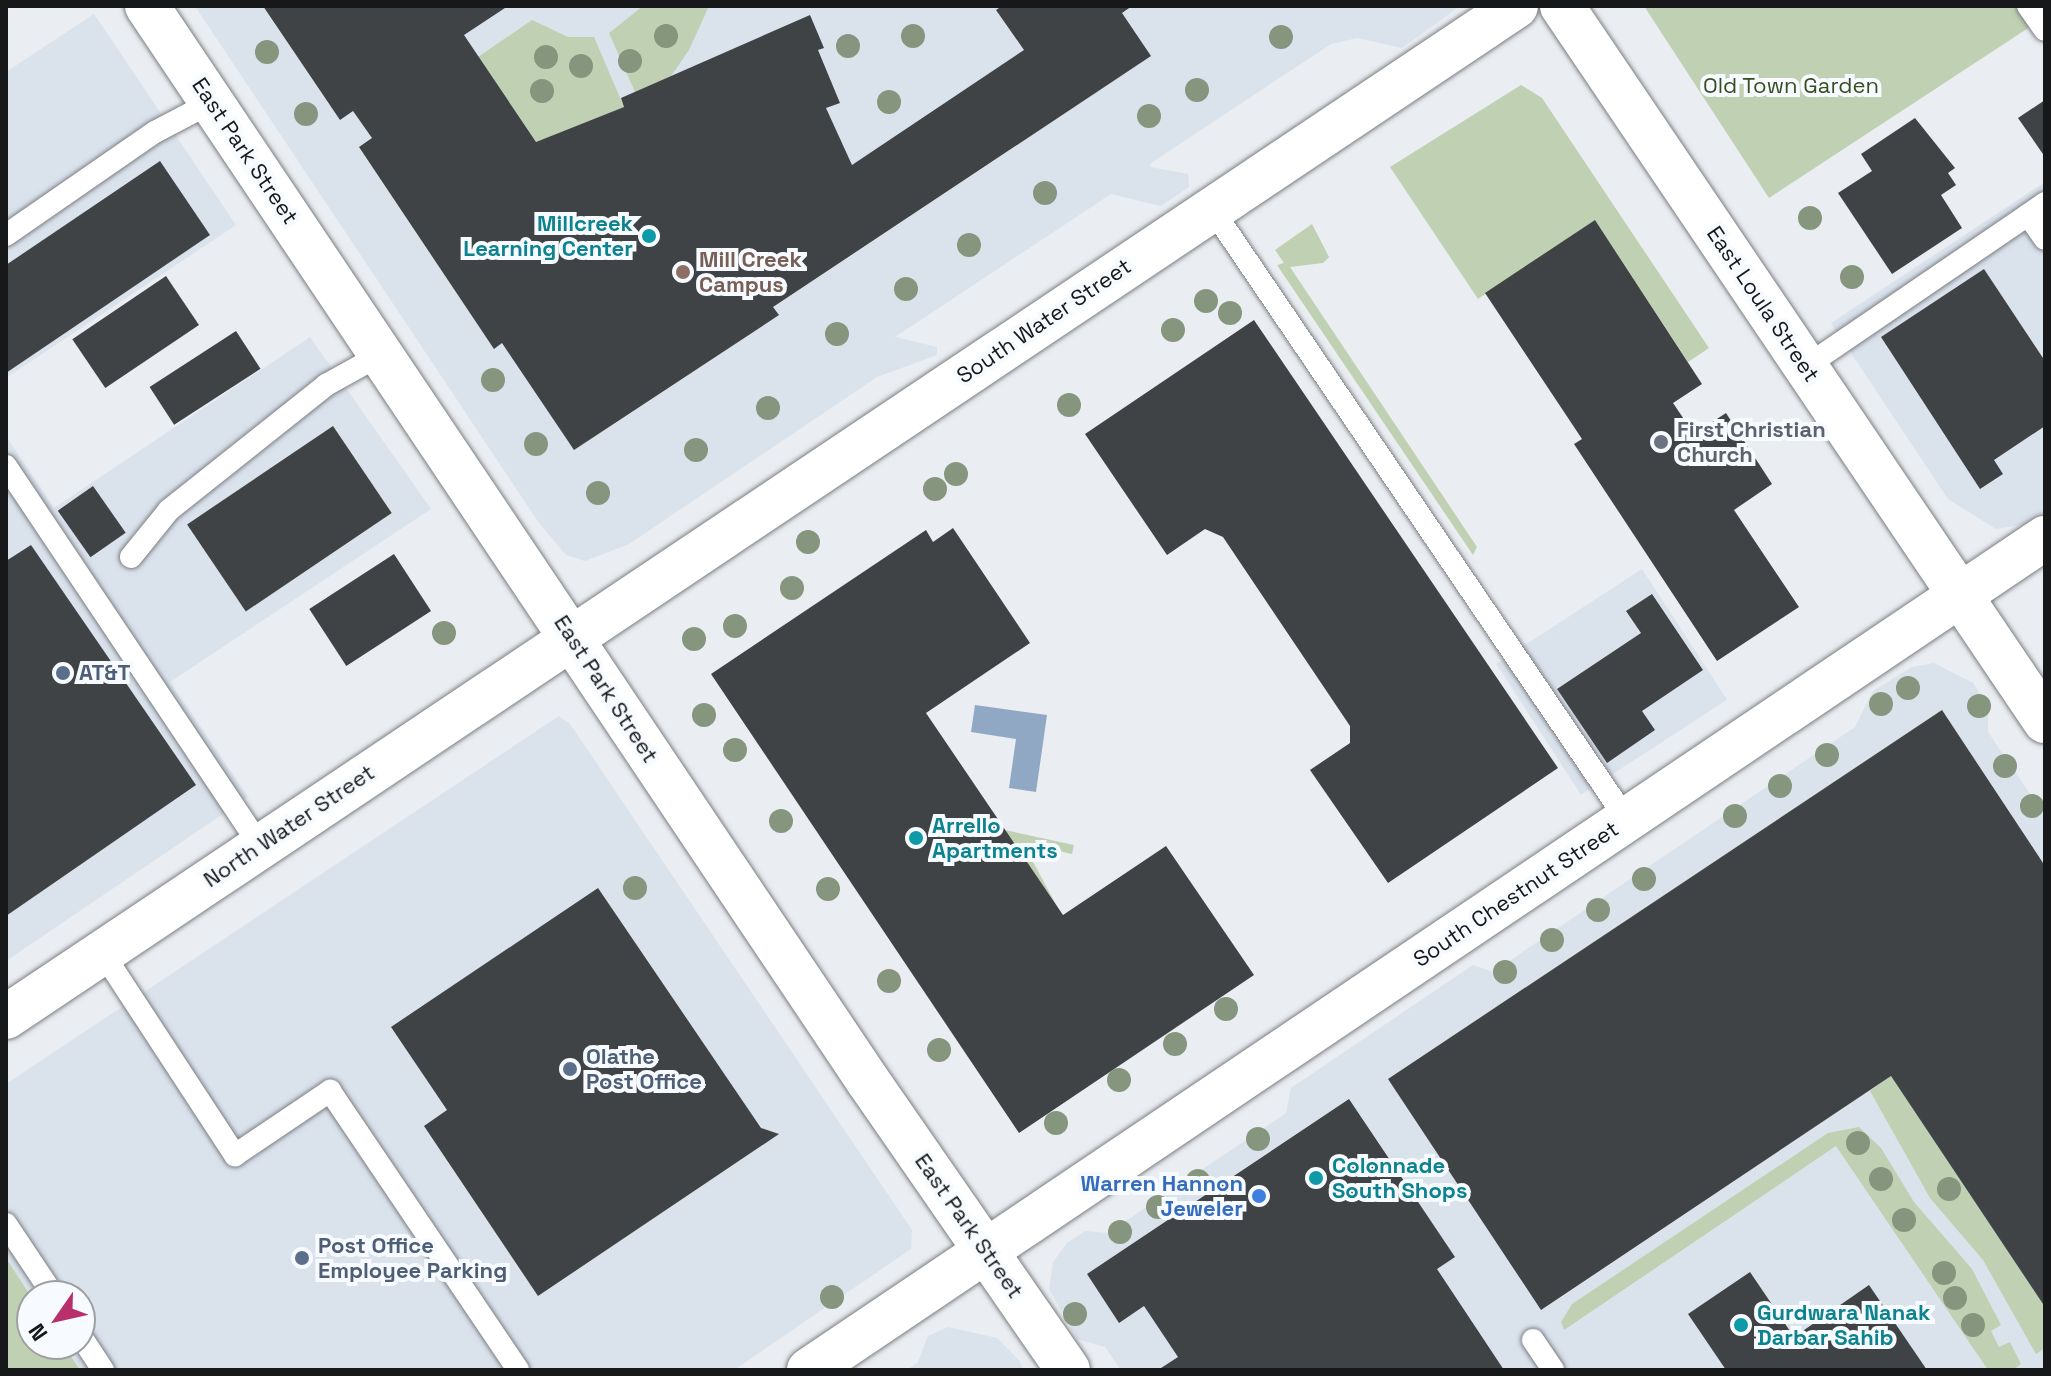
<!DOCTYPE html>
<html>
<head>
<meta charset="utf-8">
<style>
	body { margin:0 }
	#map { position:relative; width:2051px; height:1376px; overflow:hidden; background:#eaedf1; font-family:"Space Grotesk",sans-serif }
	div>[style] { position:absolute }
	.built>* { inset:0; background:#dae2ec; transform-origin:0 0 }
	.green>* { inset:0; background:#bfd1b2 }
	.water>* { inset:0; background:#90a8c3 }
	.building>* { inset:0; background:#404346; transform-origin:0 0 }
	.roads { filter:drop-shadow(0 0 2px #7b7e82) drop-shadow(0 0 2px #7b7e82) }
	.service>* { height:22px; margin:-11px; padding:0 11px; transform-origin:11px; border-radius:11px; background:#fff }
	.minor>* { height:44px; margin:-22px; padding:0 22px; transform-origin:22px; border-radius:22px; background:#fff }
	.trees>* { width:24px; height:24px; margin:-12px; border-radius:50%; background:#86957e }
	.dots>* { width:22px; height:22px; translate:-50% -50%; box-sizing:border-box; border:4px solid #f7fbff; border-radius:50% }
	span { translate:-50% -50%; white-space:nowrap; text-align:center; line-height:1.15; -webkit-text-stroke:8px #f7fbff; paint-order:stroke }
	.park-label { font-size:22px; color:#354d1f }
	.street-label { font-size:22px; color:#171819 }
	.culture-label { font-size:22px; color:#0d838f; font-weight:700 }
	.right { translate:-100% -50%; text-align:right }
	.left { translate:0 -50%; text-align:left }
	.education-label { font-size:22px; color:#785e54; font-weight:700 }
	.worship-label { font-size:22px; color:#5b616d; font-weight:700 }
	.service-label { font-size:22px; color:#4e5e75; font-weight:700 }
	.shop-label { font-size:22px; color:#366cbe; font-weight:700 }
	.frame { position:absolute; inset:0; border:8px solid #171819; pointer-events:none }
	.north { position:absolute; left:16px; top:1280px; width:80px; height:80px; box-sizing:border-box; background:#f7fbff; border:2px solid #9da0a3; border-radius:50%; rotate:236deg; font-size:22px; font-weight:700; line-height:32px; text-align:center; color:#171819 }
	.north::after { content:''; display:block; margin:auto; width:28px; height:36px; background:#b82f6c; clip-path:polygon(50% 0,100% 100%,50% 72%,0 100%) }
</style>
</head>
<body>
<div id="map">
	<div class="built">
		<i style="clip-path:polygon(195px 6px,1460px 6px,1402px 48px,1357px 38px,1331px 44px,1151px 163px,1150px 167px,1188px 174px,1189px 187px,1161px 206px,1111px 194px,895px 337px,937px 347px,937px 355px,877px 377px,629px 544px,585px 561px,566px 555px,539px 523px)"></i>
		<i style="clip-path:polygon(94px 14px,236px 225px,6px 378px,6px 72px)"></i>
		<i style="clip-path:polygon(2045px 182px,2045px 512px,2027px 524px,1996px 529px,1948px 499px,1831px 323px)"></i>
		<i style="clip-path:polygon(310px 337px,431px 509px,170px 682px,248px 797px,6px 961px,6px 436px,54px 508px)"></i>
		<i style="left:1642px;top:569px;width:156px;height:174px;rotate:57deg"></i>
		<i style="clip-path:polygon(1934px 663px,1973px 683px,1988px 707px,1988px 732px,2045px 816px,2045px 1370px,1121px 1370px,1105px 1347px,1077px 1339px,1049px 1289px,1053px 1262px,1067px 1243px,1085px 1231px,1108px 1233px,1286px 1113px,1291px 1088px,1473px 965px,1493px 972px,1855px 727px,1873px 691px,1912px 667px)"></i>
		<i style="clip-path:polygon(559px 716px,570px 724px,912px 1230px,911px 1249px,734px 1370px,80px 1370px,63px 1344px,80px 1344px,80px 1296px,32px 1298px,6px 1258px,6px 1084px)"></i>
		<i style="clip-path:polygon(948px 1327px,997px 1338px,1020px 1361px,1023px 1370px,907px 1370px,918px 1362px,928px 1336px)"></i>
	</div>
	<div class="green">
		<i style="clip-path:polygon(643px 6px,709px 6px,689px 50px,671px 76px,635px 92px,609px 33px)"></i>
		<i style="clip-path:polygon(1644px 6px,2045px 6px,2045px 17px,1769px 198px)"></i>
		<i style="clip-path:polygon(532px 20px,568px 37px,594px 37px,624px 107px,536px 142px,478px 57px)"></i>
		<i style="clip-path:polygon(1521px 85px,1542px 98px,1709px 348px,1688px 362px,1595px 220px,1478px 299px,1390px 167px)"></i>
		<i style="clip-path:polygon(1312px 224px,1329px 257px,1323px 263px,1290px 267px,1477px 547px,1473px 555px,1277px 265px,1284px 263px,1275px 250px)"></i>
		<i style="clip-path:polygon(1005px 830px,1074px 845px,1072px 854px,1036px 846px,1032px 860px,1059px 910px)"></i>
		<i style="clip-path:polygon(1891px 1076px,2045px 1307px,2045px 1348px,2036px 1354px,1983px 1260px,1930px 1198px,1870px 1091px)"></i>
		<i style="clip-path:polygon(1859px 1127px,1881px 1148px,1914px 1202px,1972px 1269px,2001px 1325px,1991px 1331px,1999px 1347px,2010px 1342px,2021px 1364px,2012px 1370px,1988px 1370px,1836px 1146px,1564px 1330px,1561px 1322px,1572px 1304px,1828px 1133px)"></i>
		<i style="clip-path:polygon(6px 1258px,32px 1298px,32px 1344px,63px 1344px,80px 1370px,6px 1370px)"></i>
	</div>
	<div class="water">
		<i style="clip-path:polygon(975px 705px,1047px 715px,1036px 792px,1009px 788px,1016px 739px,971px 732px)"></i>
	</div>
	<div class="building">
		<i style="clip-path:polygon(263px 6px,508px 6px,464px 35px,536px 142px,624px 107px,621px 98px,810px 15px,824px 48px,818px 50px,840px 103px,826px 108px,852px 165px,1024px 50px,996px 10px,1002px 6px,1132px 6px,1122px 13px,1151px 56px,773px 307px,779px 315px,574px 450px,502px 343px,494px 349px,359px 147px,372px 138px,353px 111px,340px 120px)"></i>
		<i style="clip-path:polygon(2045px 100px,2045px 157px,2018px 118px)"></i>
		<i style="clip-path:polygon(1915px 118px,1955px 168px,1948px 173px,1956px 185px,1941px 195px,1962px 228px,1892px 274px,1838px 193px,1872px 171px,1861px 154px)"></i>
		<i style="clip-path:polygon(160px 161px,210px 235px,6px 373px,6px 265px)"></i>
		<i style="clip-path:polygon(1595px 220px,1702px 384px,1673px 403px,1694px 434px,1726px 413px,1772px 484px,1734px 510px,1799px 607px,1717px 661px,1574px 444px,1582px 439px,1485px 293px)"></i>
		<i style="clip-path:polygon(1984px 269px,2045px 361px,2045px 426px,1994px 460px,2003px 474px,1980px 489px,1881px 337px)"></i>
		<i style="left:166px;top:276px;width:59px;height:113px;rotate:56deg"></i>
		<i style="clip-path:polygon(1254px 320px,1558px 768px,1388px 883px,1310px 770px,1350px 743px,1350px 726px,1223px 537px,1205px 529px,1167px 555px,1085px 434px)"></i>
		<i style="left:236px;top:331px;width:45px;height:103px;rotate:57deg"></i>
		<i style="left:333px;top:426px;width:105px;height:176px;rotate:56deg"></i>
		<i style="left:93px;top:486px;width:57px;height:43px;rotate:55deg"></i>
		<i style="clip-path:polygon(953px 528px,1030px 643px,926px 713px,1063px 915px,1166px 846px,1254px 975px,1019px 1133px,711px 674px,926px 530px,933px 542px)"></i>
		<i style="clip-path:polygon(31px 545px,196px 785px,6px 916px,6px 561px)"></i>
		<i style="left:394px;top:554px;width:68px;height:101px;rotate:57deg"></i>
		<i style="clip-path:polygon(1652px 594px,1703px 670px,1642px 711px,1655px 730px,1607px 763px,1557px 689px,1641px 633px,1626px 611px)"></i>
		<i style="clip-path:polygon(1942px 710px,2045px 866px,2045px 1307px,1891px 1076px,1541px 1310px,1388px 1079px)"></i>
		<i style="clip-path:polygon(598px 888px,761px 1128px,779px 1134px,538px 1296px,424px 1126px,447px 1110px,391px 1027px)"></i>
		<i style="clip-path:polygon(1349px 1099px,1455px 1257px,1437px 1269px,1504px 1370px,1158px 1370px,1178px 1357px,1144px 1306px,1119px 1323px,1087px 1274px)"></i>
		<i style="clip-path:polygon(1750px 1272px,1794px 1337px,1869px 1285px,1927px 1370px,1726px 1370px,1688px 1314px)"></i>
	</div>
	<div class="roads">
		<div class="service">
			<i style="left:2028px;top:6px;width:29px;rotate:55deg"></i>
			<i style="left:2045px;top:203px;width:21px;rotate:145deg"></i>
			<i style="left:2028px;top:215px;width:29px;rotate:55deg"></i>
			<i style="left:1212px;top:209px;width:739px;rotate:55.82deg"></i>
			<i style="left:6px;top:235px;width:181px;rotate:-34.7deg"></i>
			<i style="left:155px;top:132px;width:64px;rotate:-27.8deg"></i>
			<i style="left:1805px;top:367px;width:270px;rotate:-34.3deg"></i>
			<i style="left:6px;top:466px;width:457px;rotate:56.2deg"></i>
			<i style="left:131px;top:557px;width:60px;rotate:-51deg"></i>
			<i style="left:169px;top:510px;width:201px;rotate:-38.5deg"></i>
			<i style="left:326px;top:385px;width:64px;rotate:-29deg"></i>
			<i style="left:102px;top:952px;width:243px;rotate:56.8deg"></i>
			<i style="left:235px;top:1155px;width:115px;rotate:-34deg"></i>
			<i style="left:330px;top:1091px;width:336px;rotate:56deg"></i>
			<i style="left:6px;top:1224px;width:87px;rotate:56.3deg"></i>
			<i style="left:80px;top:1335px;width:42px;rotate:56.7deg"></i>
			<i style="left:1533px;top:1340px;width:36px;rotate:56deg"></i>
		</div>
		<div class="minor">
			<i style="left:147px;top:6px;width:1294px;rotate:56.15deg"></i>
			<i style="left:868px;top:1081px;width:351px;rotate:55.3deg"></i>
			<i style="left:1562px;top:6px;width:863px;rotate:55.96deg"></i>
			<i style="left:6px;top:1017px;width:1817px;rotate:-33.8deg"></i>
			<i style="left:809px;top:1370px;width:1490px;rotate:-33.95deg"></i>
		</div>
	</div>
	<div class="trees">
		<i style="left:666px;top:36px"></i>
		<i style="left:913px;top:36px"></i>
		<i style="left:1281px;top:37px"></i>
		<i style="left:848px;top:46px"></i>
		<i style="left:267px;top:52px"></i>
		<i style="left:546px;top:57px"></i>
		<i style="left:630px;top:61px"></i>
		<i style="left:581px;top:66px"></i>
		<i style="left:1197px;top:90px"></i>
		<i style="left:542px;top:91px"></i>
		<i style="left:889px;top:102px"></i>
		<i style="left:306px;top:114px"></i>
		<i style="left:1149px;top:116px"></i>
		<i style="left:1045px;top:193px"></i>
		<i style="left:1810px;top:218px"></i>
		<i style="left:969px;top:245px"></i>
		<i style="left:1852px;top:277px"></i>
		<i style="left:906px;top:289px"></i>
		<i style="left:1206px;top:301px"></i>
		<i style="left:1230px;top:313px"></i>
		<i style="left:1173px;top:330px"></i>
		<i style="left:837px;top:334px"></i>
		<i style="left:493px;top:380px"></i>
		<i style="left:1069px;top:405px"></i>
		<i style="left:768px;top:408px"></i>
		<i style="left:536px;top:444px"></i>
		<i style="left:696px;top:450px"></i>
		<i style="left:956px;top:474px"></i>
		<i style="left:935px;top:489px"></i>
		<i style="left:598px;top:493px"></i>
		<i style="left:808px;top:542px"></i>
		<i style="left:792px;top:588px"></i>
		<i style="left:735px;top:626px"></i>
		<i style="left:444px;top:633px"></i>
		<i style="left:694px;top:639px"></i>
		<i style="left:1908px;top:688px"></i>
		<i style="left:1881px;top:704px"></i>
		<i style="left:1979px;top:706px"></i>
		<i style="left:704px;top:715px"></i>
		<i style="left:735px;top:750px"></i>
		<i style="left:1827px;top:755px"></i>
		<i style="left:2005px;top:766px"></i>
		<i style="left:1780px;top:786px"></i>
		<i style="left:2032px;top:806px"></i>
		<i style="left:1735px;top:816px"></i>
		<i style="left:781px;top:821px"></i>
		<i style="left:1644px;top:879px"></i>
		<i style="left:635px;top:888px"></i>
		<i style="left:828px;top:889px"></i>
		<i style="left:1598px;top:910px"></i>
		<i style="left:1552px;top:940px"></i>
		<i style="left:1505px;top:972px"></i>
		<i style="left:889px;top:981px"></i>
		<i style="left:1226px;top:1009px"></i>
		<i style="left:1175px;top:1044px"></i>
		<i style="left:939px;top:1050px"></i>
		<i style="left:1119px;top:1080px"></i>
		<i style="left:1056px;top:1123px"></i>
		<i style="left:1258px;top:1139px"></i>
		<i style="left:1858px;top:1143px"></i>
		<i style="left:1881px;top:1179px"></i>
		<i style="left:1198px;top:1181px"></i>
		<i style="left:1949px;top:1189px"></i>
		<i style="left:1158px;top:1207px"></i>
		<i style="left:1904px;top:1220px"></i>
		<i style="left:1120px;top:1232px"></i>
		<i style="left:1944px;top:1273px"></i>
		<i style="left:832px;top:1297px"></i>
		<i style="left:1955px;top:1298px"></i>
		<i style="left:1075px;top:1314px"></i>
		<i style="left:1973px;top:1325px"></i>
	</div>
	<div class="dots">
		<i style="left:649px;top:236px;background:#0f9aa8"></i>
		<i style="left:683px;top:272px;background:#8d6e63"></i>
		<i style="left:1661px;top:442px;background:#6b7280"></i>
		<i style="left:63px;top:673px;background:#5c6f8a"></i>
		<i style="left:916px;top:838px;background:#0f9aa8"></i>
		<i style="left:570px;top:1069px;background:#5c6f8a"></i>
		<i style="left:1316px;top:1178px;background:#0f9aa8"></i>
		<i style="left:1259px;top:1196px;background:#3f7fe0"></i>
		<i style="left:302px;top:1258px;background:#5c6f8a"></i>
		<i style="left:1741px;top:1325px;background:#0f9aa8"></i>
	</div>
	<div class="park-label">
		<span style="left:1791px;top:86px">Old Town Garden</span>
	</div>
	<div class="street-label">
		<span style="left:245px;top:151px;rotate:56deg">East Park Street</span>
		<span style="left:1763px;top:304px;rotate:56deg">East Loula Street</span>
		<span style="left:1044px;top:321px;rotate:-34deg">South Water Street</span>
		<span style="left:606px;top:689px;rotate:57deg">East Park Street</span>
		<span style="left:289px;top:826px;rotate:-34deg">North Water Street</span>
		<span style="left:1516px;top:894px;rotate:-34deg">South Chestnut Street</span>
		<span style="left:969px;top:1226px;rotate:55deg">East Park Street</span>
	</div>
	<div class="culture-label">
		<span class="right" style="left:633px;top:236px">Millcreek<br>Learning Center</span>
		<span class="left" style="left:932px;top:838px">Arrello<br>Apartments</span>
		<span class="left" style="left:1332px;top:1178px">Colonnade<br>South Shops</span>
		<span class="left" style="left:1757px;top:1325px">Gurdwara Nanak<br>Darbar Sahib</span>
	</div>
	<div class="education-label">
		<span class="left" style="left:699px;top:272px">Mill Creek<br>Campus</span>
	</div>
	<div class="worship-label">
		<span class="left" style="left:1677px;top:442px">First Christian<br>Church</span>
	</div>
	<div class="service-label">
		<span class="left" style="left:79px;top:673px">AT&amp;T</span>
		<span class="left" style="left:586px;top:1069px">Olathe<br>Post Office</span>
		<span class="left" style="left:318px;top:1258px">Post Office<br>Employee Parking</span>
	</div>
	<div class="shop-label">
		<span class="right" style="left:1243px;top:1196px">Warren Hannon<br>Jeweler</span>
	</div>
	<div class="frame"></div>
	<div class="north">N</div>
</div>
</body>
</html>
